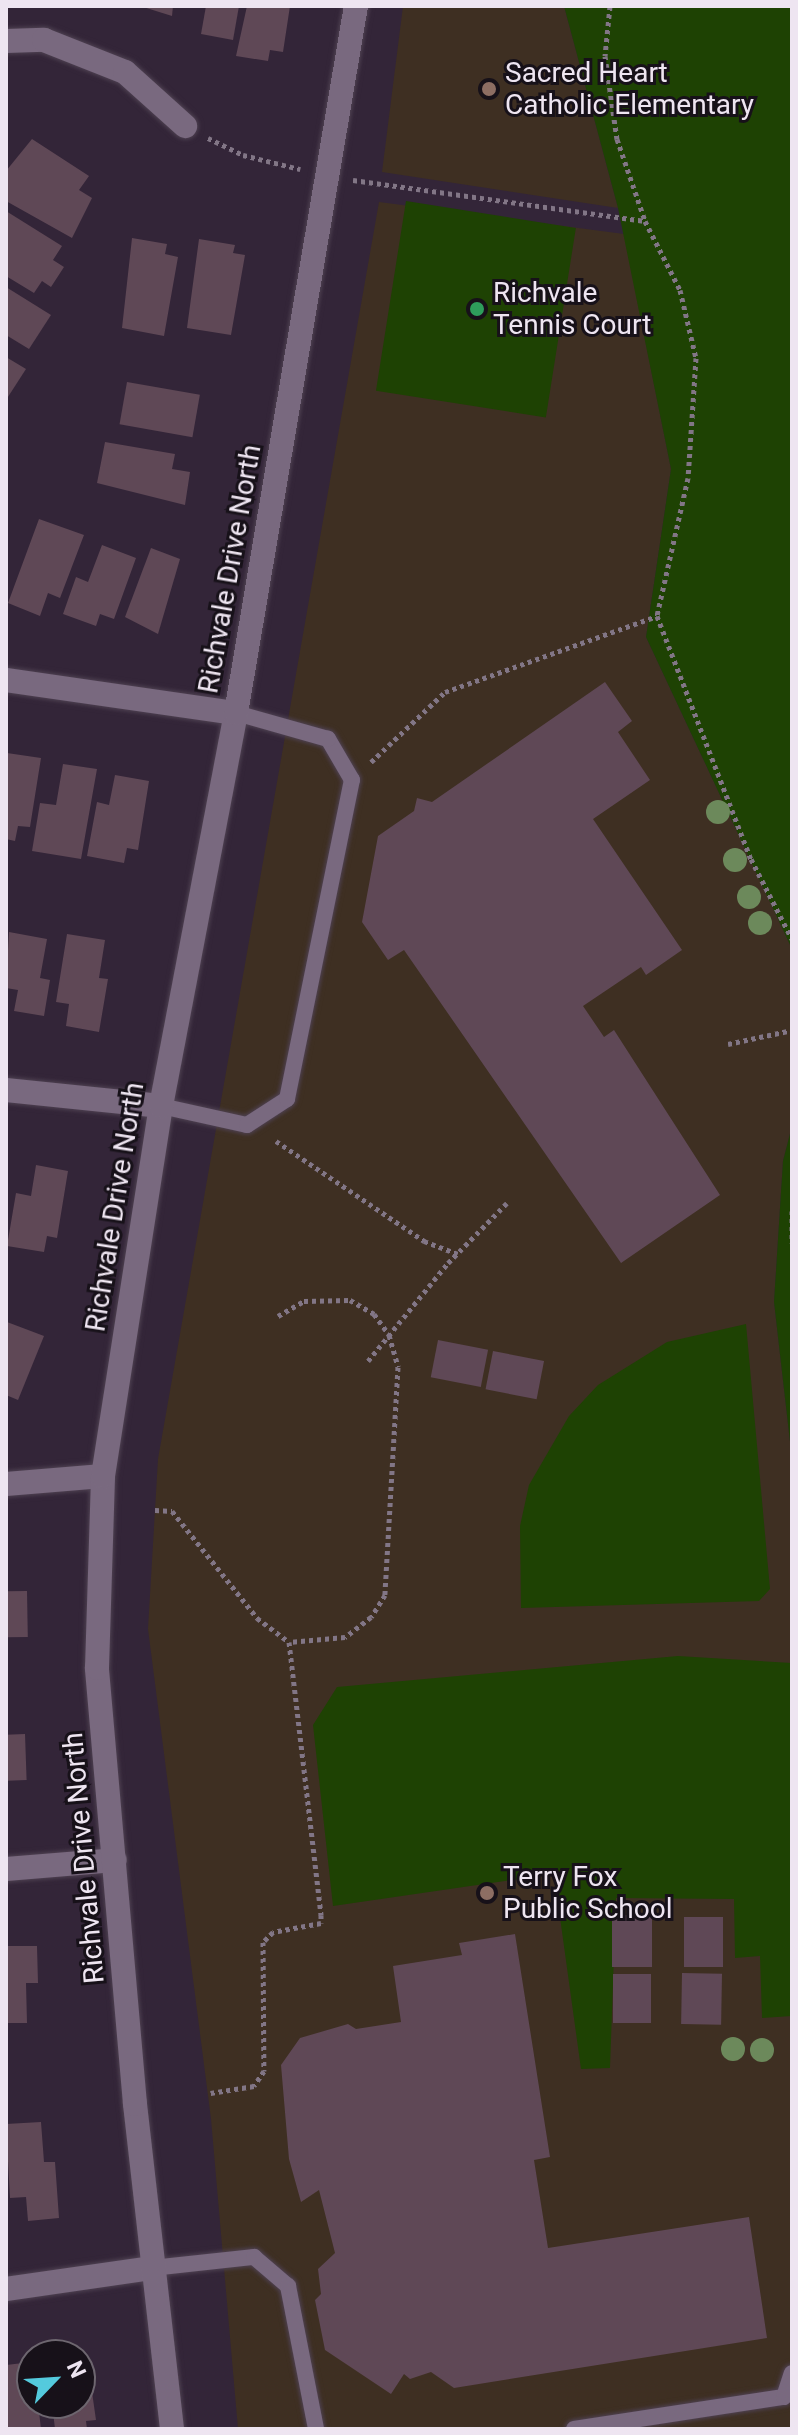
<!DOCTYPE html>
<html>
<head>
<meta charset="utf-8">
<style>
	body { margin:0 }
	#map { position:relative; width:798px; height:2435px; overflow:hidden; background:#332538; font-family:Roboto,sans-serif }
	div>[style] { position:absolute }
	.education>* { inset:0; background:#3e2f22 }
	.green>* { inset:0; background:#1e4203; transform-origin:0 0 }
	.building>* { inset:0; background:#5f4856; transform-origin:0 0 }
	.path>* { height:5px; margin-top:-2.5px; transform-origin:0; background:repeating-linear-gradient(90deg,#827686 0 4px,transparent 0 8px) }
	.roads { filter:drop-shadow(0 0 2px #4e4151) drop-shadow(0 0 2px #4e4151) }
	.lane>* { height:16px; margin:-8px; padding:0 8px; transform-origin:8px; border-radius:8px; background:#79697f }
	.street>* { height:24px; margin:-12px; padding:0 12px; transform-origin:12px; border-radius:12px; background:#79697f }
	.secondary>* { height:24px; margin:-12px; padding:0 12px; transform-origin:12px; border-radius:12px; background:#79697f }
	.trees>* { width:24px; height:24px; margin:-12px; border-radius:50%; background:#6c895b }
	.dots>* { width:22px; height:22px; translate:-50% -50%; box-sizing:border-box; border:4px solid #171119; border-radius:50% }
	span { translate:-50% -50%; white-space:nowrap; text-align:center; line-height:1.15; -webkit-text-stroke:6px #171119; paint-order:stroke }
	.poi-label { font-size:28px; color:#eee5f1 }
	.left { translate:0 -50%; text-align:left }
	.street-label { font-size:28px; color:#eee5f1 }
	.frame { position:absolute; inset:0; border:8px solid #eee5f1; pointer-events:none }
	.north { position:absolute; left:16px; top:2339px; width:80px; height:80px; box-sizing:border-box; background:#171119; border:2px solid #6d666f; border-radius:50%; rotate:65deg; font-size:22px; font-weight:700; line-height:32px; text-align:center; color:#eee5f1 }
	.north::after { content:''; display:block; margin:auto; width:28px; height:36px; background:#54cadd; clip-path:polygon(50% 0,100% 100%,50% 72%,0 100%) }
</style>
</head>
<body>
<div id="map">
	<div class="education">
		<i style="clip-path:polygon(403px 6px,564px 6px,618px 208px,382px 172px)"></i>
		<i style="clip-path:polygon(379px 202px,624px 234px,671px 469px,646px 637px,792px 949px,792px 1126px,783px 1161px,774px 1302px,792px 1459px,792px 2429px,238px 2429px,211px 2119px,148px 1629px,158px 1459px)"></i>
	</div>
	<div class="green">
		<i style="clip-path:polygon(564px 6px,792px 6px,792px 949px,646px 637px,671px 469px,618px 208px)"></i>
		<i style="left:406px;top:201px;width:172px;height:192px;rotate:9deg"></i>
		<i style="clip-path:polygon(792px 1126px,792px 1459px,774px 1302px,783px 1161px)"></i>
		<i style="clip-path:polygon(746px 1324px,770px 1589px,759px 1601px,521px 1608px,520px 1526px,529px 1485px,569px 1416px,598px 1385px,667px 1342px)"></i>
		<i style="clip-path:polygon(678px 1656px,792px 1663px,792px 2016px,762px 2018px,760px 1956px,735px 1958px,734px 1899px,616px 1898px,610px 2068px,581px 2069px,554px 1874px,333px 1906px,313px 1725px,337px 1687px)"></i>
	</div>
	<div class="building">
		<i style="clip-path:polygon(140px 6px,173px 6px,172px 16px)"></i>
		<i style="clip-path:polygon(206px 6px,239px 6px,233px 40px,201px 34px)"></i>
		<i style="clip-path:polygon(247px 6px,290px 6px,283px 52px,270px 50px,268px 61px,236px 56px)"></i>
		<i style="clip-path:polygon(32px 139px,89px 176px,79px 190px,92px 198px,72px 238px,6px 201px,6px 171px)"></i>
		<i style="clip-path:polygon(6px 211px,62px 246px,53px 260px,64px 267px,51px 287px,42px 281px,34px 293px,6px 276px)"></i>
		<i style="clip-path:polygon(132px 238px,167px 244px,165px 254px,178px 257px,164px 336px,122px 328px)"></i>
		<i style="clip-path:polygon(199px 239px,235px 245px,233px 253px,245px 255px,231px 335px,187px 328px)"></i>
		<i style="clip-path:polygon(6px 287px,51px 315px,29px 349px,6px 335px)"></i>
		<i style="clip-path:polygon(6px 357px,26px 369px,6px 400px)"></i>
		<i style="left:127px;top:382px;width:74px;height:43px;rotate:10deg"></i>
		<i style="clip-path:polygon(105px 442px,175px 454px,172px 469px,190px 472px,185px 505px,97px 483px)"></i>
		<i style="clip-path:polygon(39px 519px,84px 535px,60px 598px,48px 593px,40px 616px,8px 603px)"></i>
		<i style="clip-path:polygon(102px 545px,136px 558px,114px 619px,100px 614px,96px 626px,63px 614px,76px 577px,88px 582px)"></i>
		<i style="clip-path:polygon(151px 548px,180px 559px,158px 634px,125px 617px)"></i>
		<i style="clip-path:polygon(605px 682px,632px 721px,618px 732px,650px 780px,593px 819px,682px 950px,646px 975px,641px 967px,583px 1006px,604px 1037px,614px 1030px,720px 1195px,621px 1263px,404px 950px,388px 960px,362px 922px,378px 836px,414px 811px,417px 798px,432px 802px)"></i>
		<i style="clip-path:polygon(7px 753px,41px 758px,30px 827px,18px 826px,15px 841px,6px 839px)"></i>
		<i style="clip-path:polygon(63px 764px,97px 769px,81px 859px,32px 851px,40px 803px,56px 805px)"></i>
		<i style="clip-path:polygon(115px 775px,149px 781px,138px 850px,127px 848px,124px 863px,87px 856px,97px 802px,109px 805px)"></i>
		<i style="clip-path:polygon(9px 932px,47px 939px,40px 978px,50px 980px,44px 1016px,14px 1011px,18px 990px,6px 988px)"></i>
		<i style="clip-path:polygon(67px 934px,105px 940px,99px 978px,108px 979px,99px 1032px,66px 1026px,69px 1004px,56px 1002px)"></i>
		<i style="clip-path:polygon(36px 1165px,68px 1171px,57px 1238px,47px 1236px,44px 1252px,7px 1246px,16px 1193px,31px 1196px)"></i>
		<i style="clip-path:polygon(7px 1322px,44px 1336px,18px 1400px,6px 1395px)"></i>
		<i style="left:438px;top:1340px;width:51px;height:38px;rotate:11deg"></i>
		<i style="left:493px;top:1351px;width:52px;height:39px;rotate:11deg"></i>
		<i style="left:27px;top:1591px;width:46px;height:21px;rotate:89deg"></i>
		<i style="left:25px;top:1734px;width:46px;height:19px;rotate:88deg"></i>
		<i style="left:612px;top:1915px;width:40px;height:52px"></i>
		<i style="left:684px;top:1917px;width:39px;height:50px"></i>
		<i style="clip-path:polygon(515px 1934px,550px 2157px,534px 2160px,548px 2248px,749px 2217px,767px 2338px,454px 2388px,431px 2372px,410px 2379px,404px 2374px,391px 2394px,325px 2350px,315px 2300px,321px 2294px,318px 2269px,335px 2253px,319px 2190px,301px 2202px,289px 2159px,281px 2065px,300px 2038px,348px 2024px,356px 2029px,401px 2022px,393px 1966px,462px 1955px,459px 1943px)"></i>
		<i style="clip-path:polygon(6px 1946px,37px 1946px,38px 1983px,26px 1983px,27px 2023px,6px 2023px)"></i>
		<i style="left:682px;top:1973px;width:40px;height:51px;rotate:1deg"></i>
		<i style="left:613px;top:1974px;width:38px;height:49px"></i>
		<i style="clip-path:polygon(41px 2122px,44px 2162px,55px 2162px,59px 2218px,28px 2221px,26px 2197px,10px 2198px,6px 2124px)"></i>
		<i style="clip-path:polygon(32px 2362px,32px 2403px,38px 2403px,41px 2429px,6px 2429px,6px 2365px)"></i>
		<i style="clip-path:polygon(88px 2364px,96px 2420px,86px 2421px,87px 2429px,55px 2429px,52px 2403px,80px 2403px,80px 2365px)"></i>
	</div>
	<div class="path">
		<i style="left:610px;top:6px;width:50px;rotate:95.7deg"></i>
		<i style="left:605px;top:56px;width:84px;rotate:81.8deg"></i>
		<i style="left:617px;top:139px;width:87px;rotate:71.1deg"></i>
		<i style="left:645px;top:221px;width:77px;rotate:63.1deg"></i>
		<i style="left:680px;top:290px;width:70px;rotate:76.8deg"></i>
		<i style="left:696px;top:358px;width:120px;rotate:93.8deg"></i>
		<i style="left:688px;top:478px;width:141px;rotate:102.7deg"></i>
		<i style="left:657px;top:616px;width:261px;rotate:68.9deg"></i>
		<i style="left:751px;top:859px;width:90px;rotate:62.9deg"></i>
		<i style="left:208px;top:138px;width:39px;rotate:26deg"></i>
		<i style="left:243px;top:155px;width:59px;rotate:13.8deg"></i>
		<i style="left:353px;top:180px;width:295px;rotate:8deg"></i>
		<i style="left:371px;top:762px;width:102px;rotate:-43.4deg"></i>
		<i style="left:445px;top:692px;width:225px;rotate:-19.7deg"></i>
		<i style="left:728px;top:1044px;width:66px;rotate:-12.3deg"></i>
		<i style="left:276px;top:1141px;width:179px;rotate:34deg"></i>
		<i style="left:424px;top:1241px;width:36px;rotate:21deg"></i>
		<i style="left:792px;top:1211px;width:32px;rotate:90deg"></i>
		<i style="left:278px;top:1316px;width:30px;rotate:-30deg"></i>
		<i style="left:304px;top:1301px;width:46px;rotate:-1.2deg"></i>
		<i style="left:350px;top:1300px;width:28px;rotate:30deg"></i>
		<i style="left:374px;top:1314px;width:26px;rotate:54deg"></i>
		<i style="left:389px;top:1335px;width:33px;rotate:74deg"></i>
		<i style="left:398px;top:1367px;width:228px;rotate:93.3deg"></i>
		<i style="left:385px;top:1595px;width:26px;rotate:122deg"></i>
		<i style="left:371px;top:1617px;width:33px;rotate:142deg"></i>
		<i style="left:345px;top:1637px;width:56px;rotate:174.9deg"></i>
		<i style="left:368px;top:1361px;width:127px;rotate:-50.8deg"></i>
		<i style="left:448px;top:1263px;width:84px;rotate:-45.5deg"></i>
		<i style="left:155px;top:1510px;width:17px;rotate:3deg"></i>
		<i style="left:172px;top:1511px;width:137px;rotate:51.5deg"></i>
		<i style="left:257px;top:1618px;width:40px;rotate:37deg"></i>
		<i style="left:289px;top:1642px;width:275px;rotate:83.3deg"></i>
		<i style="left:321px;top:1915px;width:8px;rotate:90deg"></i>
		<i style="left:321px;top:1923px;width:49px;rotate:169.4deg"></i>
		<i style="left:273px;top:1932px;width:14px;rotate:135deg"></i>
		<i style="left:263px;top:1942px;width:129px;rotate:89.6deg"></i>
		<i style="left:264px;top:2071px;width:18px;rotate:124deg"></i>
		<i style="left:254px;top:2086px;width:44px;rotate:170.8deg"></i>
	</div>
	<div class="roads">
		<div class="lane">
			<i style="left:161px;top:1106px;width:88px;rotate:12.5deg"></i>
			<i style="left:247px;top:1125px;width:48px;rotate:-33deg"></i>
			<i style="left:287px;top:1099px;width:326px;rotate:-78.5deg"></i>
			<i style="left:352px;top:780px;width:48px;rotate:-120.3deg"></i>
			<i style="left:328px;top:739px;width:96px;rotate:-164.2deg"></i>
			<i style="left:152px;top:2268px;width:103px;rotate:-6.2deg"></i>
			<i style="left:254px;top:2257px;width:45px;rotate:40.5deg"></i>
			<i style="left:288px;top:2286px;width:146px;rotate:78.9deg"></i>
			<i style="left:574px;top:2429px;width:212px;rotate:-8.7deg"></i>
			<i style="left:784px;top:2397px;width:25px;rotate:-72deg"></i>
		</div>
		<div class="street">
			<i style="left:6px;top:41px;width:38px;rotate:-2deg"></i>
			<i style="left:44px;top:40px;width:87px;rotate:21.6deg"></i>
			<i style="left:125px;top:72px;width:81px;rotate:42deg"></i>
			<i style="left:6px;top:680px;width:232px;rotate:8.2deg"></i>
			<i style="left:6px;top:1090px;width:156px;rotate:5.9deg"></i>
			<i style="left:6px;top:1484px;width:97px;rotate:-4.7deg"></i>
			<i style="left:6px;top:1869px;width:109px;rotate:-4.7deg"></i>
			<i style="left:6px;top:2289px;width:148px;rotate:-8.2deg"></i>
		</div>
		<div class="secondary">
			<i style="left:172px;top:2429px;width:327px;rotate:-96.5deg"></i>
			<i style="left:135px;top:2104px;width:438px;rotate:-95deg"></i>
			<i style="left:97px;top:1668px;width:192px;rotate:-88.2deg"></i>
			<i style="left:103px;top:1476px;width:375px;rotate:-81.1deg"></i>
			<i style="left:161px;top:1106px;width:400px;rotate:-79.2deg"></i>
			<i style="left:236px;top:713px;width:717px;rotate:-80.37deg"></i>
		</div>
	</div>
	<div class="trees">
		<i style="left:718px;top:812px"></i>
		<i style="left:735px;top:860px"></i>
		<i style="left:749px;top:897px"></i>
		<i style="left:760px;top:923px"></i>
		<i style="left:733px;top:2049px"></i>
		<i style="left:762px;top:2050px"></i>
	</div>
	<div class="dots">
		<i style="left:489px;top:89px;background:#8d6e63"></i>
		<i style="left:477px;top:309px;background:#2e9e5b"></i>
		<i style="left:487px;top:1893px;background:#8d6e63"></i>
	</div>
	<div class="poi-label">
		<span class="left" style="left:505px;top:89px">Sacred Heart<br>Catholic Elementary</span>
		<span class="left" style="left:493px;top:309px">Richvale<br>Tennis Court</span>
		<span class="left" style="left:503px;top:1893px">Terry Fox<br>Public School</span>
	</div>
	<div class="street-label">
		<span style="left:230px;top:569px;rotate:-80deg">Richvale Drive North</span>
		<span style="left:115px;top:1207px;rotate:-81deg">Richvale Drive North</span>
		<span style="left:84px;top:1858px;rotate:-95deg">Richvale Drive North</span>
	</div>
	<div class="frame"></div>
	<div class="north">N</div>
</div>
</body>
</html>
